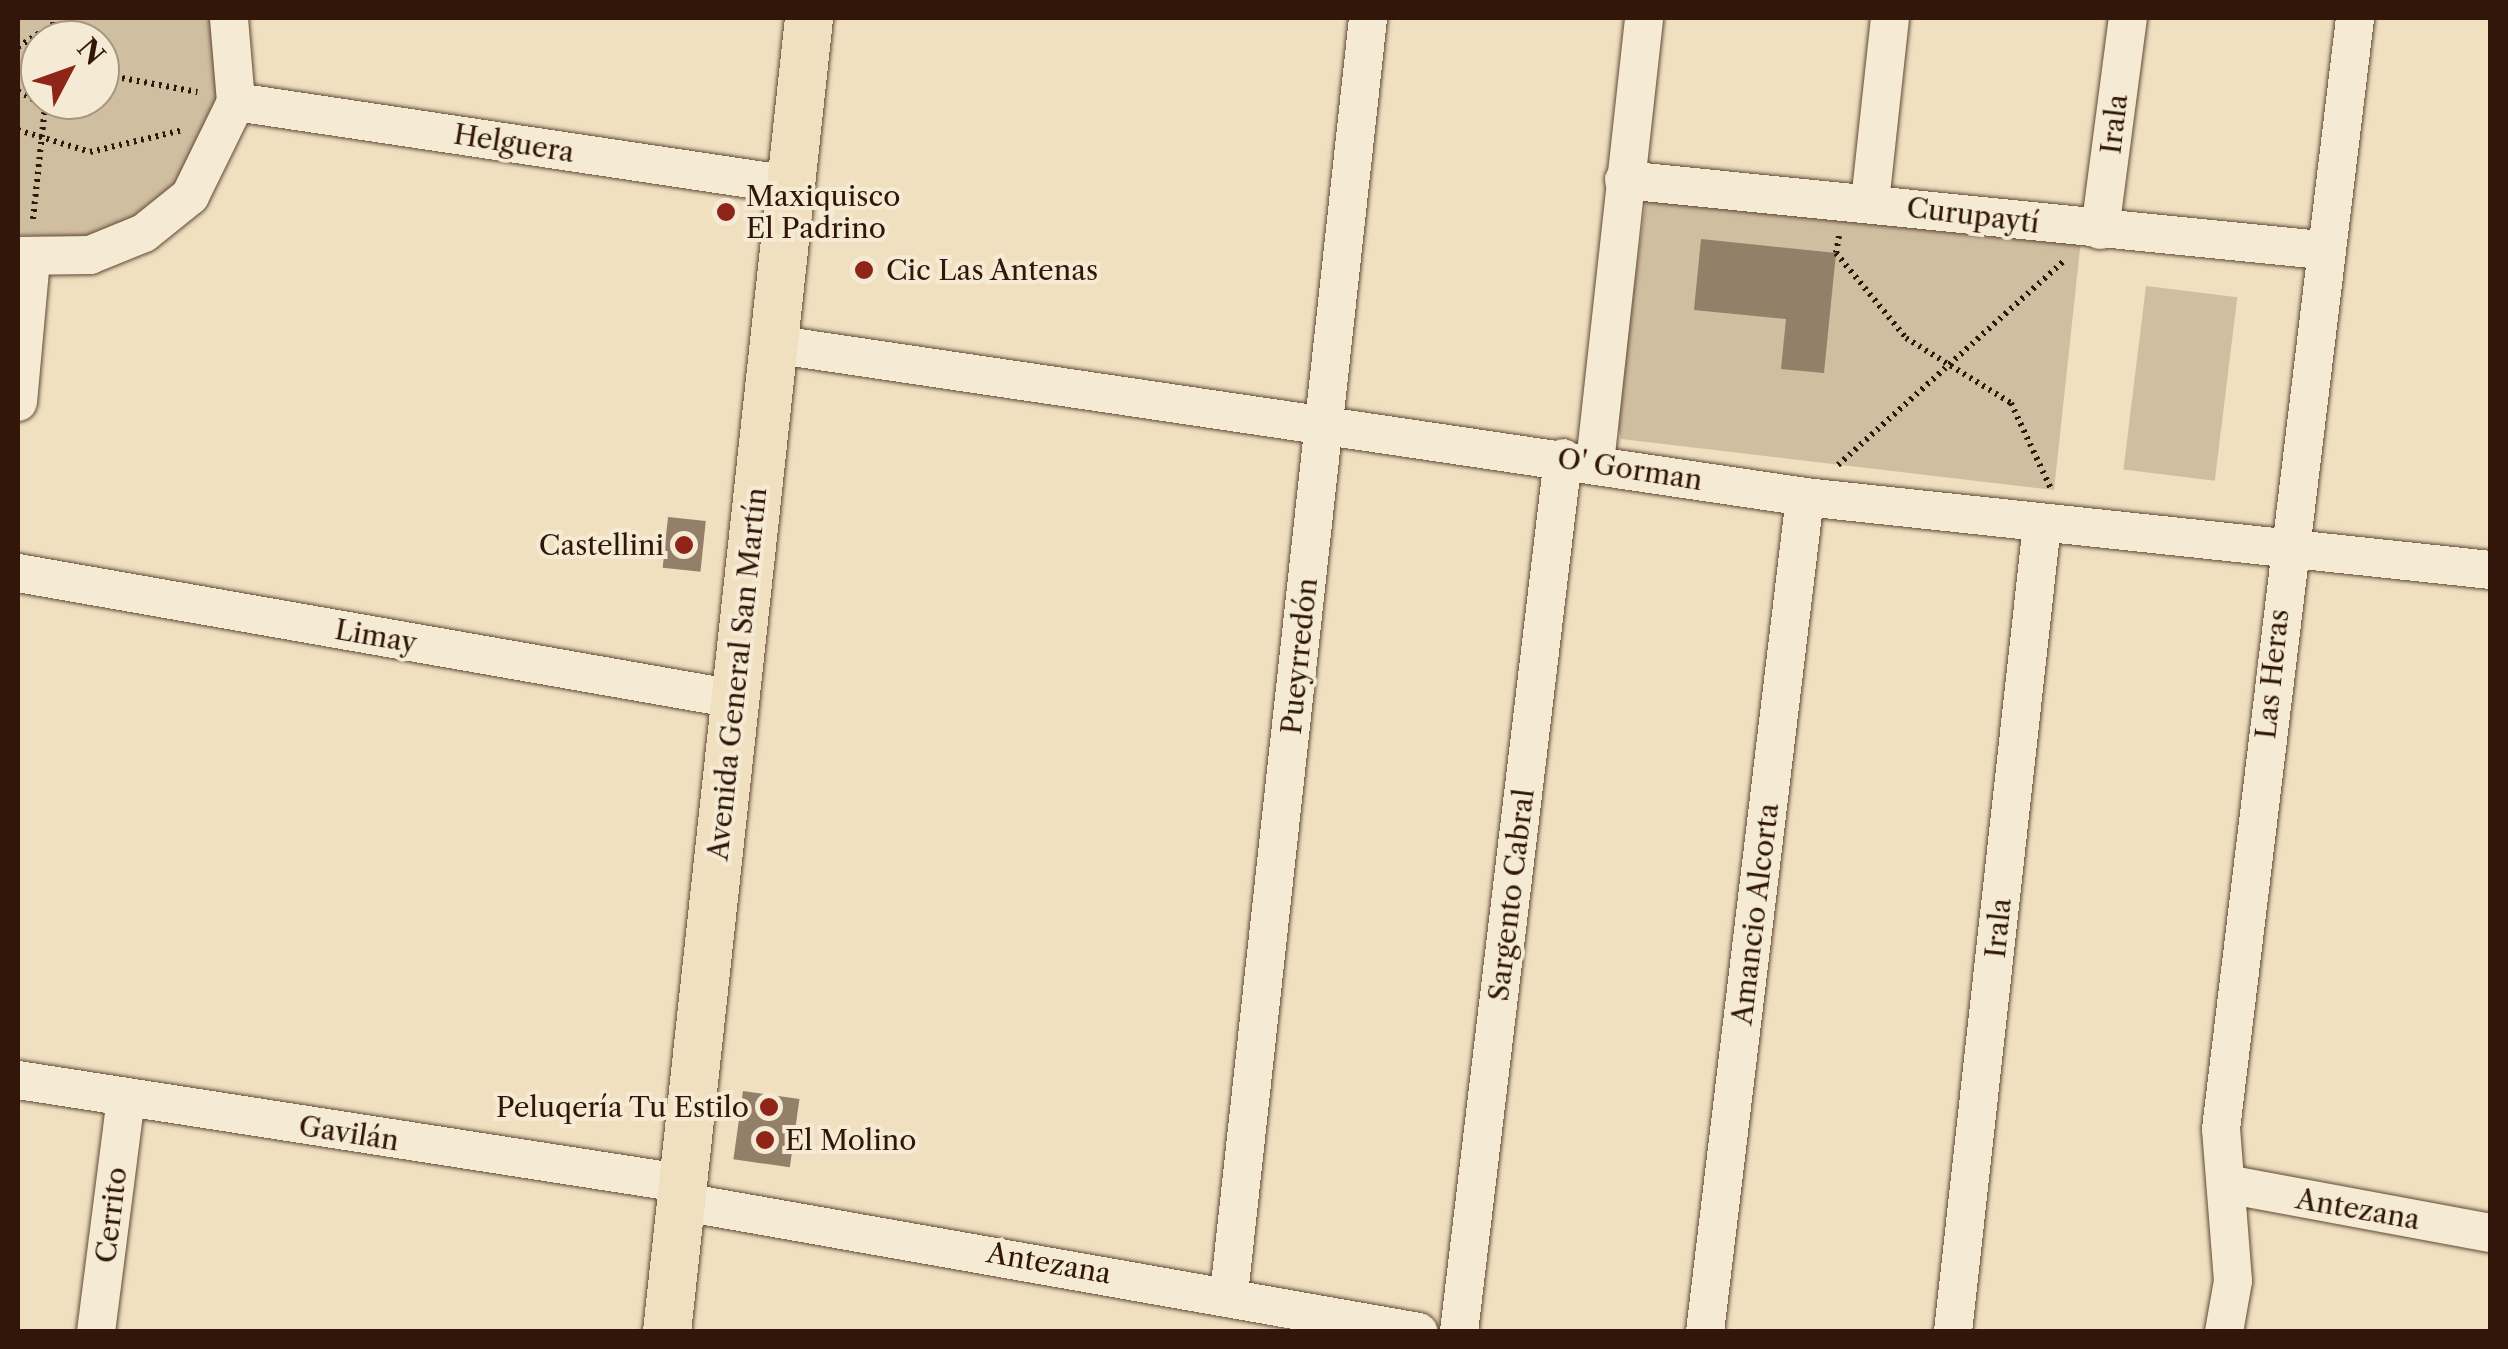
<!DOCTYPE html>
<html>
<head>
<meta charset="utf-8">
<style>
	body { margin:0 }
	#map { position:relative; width:2508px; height:1349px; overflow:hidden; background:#f0e0bf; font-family:"Libre Caslon Text",serif }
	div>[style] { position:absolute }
	.green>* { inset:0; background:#d0bea0; transform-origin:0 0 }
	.building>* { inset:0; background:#947f68; transform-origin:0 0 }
	.path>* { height:6px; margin-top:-3px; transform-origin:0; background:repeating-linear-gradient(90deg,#311609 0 2.5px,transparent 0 7.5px) }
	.roads { filter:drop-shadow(0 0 2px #614836) drop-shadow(0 0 2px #614836) }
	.minor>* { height:38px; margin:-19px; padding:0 19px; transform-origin:19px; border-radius:19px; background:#f5ebd5 }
	.major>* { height:48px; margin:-24px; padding:0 24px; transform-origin:24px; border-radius:24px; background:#f0e0bf }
	.dots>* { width:28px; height:28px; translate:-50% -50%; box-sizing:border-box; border:5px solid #f5ebd5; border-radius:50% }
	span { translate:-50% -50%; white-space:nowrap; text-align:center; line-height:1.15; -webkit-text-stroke:8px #f5ebd5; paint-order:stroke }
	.street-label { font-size:28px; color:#311609 }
	.poi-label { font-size:28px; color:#311609 }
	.left { translate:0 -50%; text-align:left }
	.right { translate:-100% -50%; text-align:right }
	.frame { position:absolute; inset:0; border:20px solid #311609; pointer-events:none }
	.north { position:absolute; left:20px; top:20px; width:100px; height:100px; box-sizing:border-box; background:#f5ebd5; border:2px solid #a79683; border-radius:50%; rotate:49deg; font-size:28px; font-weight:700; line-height:40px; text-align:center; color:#311609 }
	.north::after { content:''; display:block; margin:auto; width:35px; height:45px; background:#8f2418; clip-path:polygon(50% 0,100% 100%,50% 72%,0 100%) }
</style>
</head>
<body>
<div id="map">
	<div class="green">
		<i style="clip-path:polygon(evenodd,18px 18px,220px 18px,225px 97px,176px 189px,134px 220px,84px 238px,18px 235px,18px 18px,40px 40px,100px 40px,100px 100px,40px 100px,40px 40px)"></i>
		<i style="clip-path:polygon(1646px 201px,2081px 240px,2054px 490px,1621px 439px,1616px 416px)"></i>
		<i style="left:2146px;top:286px;width:92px;height:185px;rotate:7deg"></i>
	</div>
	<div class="building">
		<i style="clip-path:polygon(1701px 239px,1836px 253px,1824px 373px,1781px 369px,1786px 319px,1694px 310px)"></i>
		<i style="left:668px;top:517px;width:38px;height:51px;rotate:6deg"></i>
		<i style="left:743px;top:1091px;width:57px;height:69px;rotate:8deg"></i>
	</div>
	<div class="path">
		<i style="left:52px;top:32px;width:14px;rotate:-82deg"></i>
		<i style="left:18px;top:47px;width:27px;rotate:-33deg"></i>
		<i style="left:41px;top:32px;width:30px;rotate:15deg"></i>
		<i style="left:100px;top:74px;width:99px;rotate:10.5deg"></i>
		<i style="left:18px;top:91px;width:31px;rotate:29deg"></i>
		<i style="left:45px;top:106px;width:24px;rotate:-15deg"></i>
		<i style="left:18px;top:130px;width:75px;rotate:17deg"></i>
		<i style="left:90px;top:152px;width:96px;rotate:-13.3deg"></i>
		<i style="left:33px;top:219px;width:114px;rotate:-83.9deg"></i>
		<i style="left:1839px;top:236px;width:17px;rotate:100deg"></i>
		<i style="left:1836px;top:253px;width:110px;rotate:50.5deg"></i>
		<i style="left:1906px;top:338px;width:123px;rotate:31.8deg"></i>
		<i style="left:2011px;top:403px;width:93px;rotate:65.1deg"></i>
		<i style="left:1838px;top:465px;width:303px;rotate:-42.1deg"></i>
	</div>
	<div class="roads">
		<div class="minor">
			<i style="left:236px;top:102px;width:561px;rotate:8.51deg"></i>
			<i style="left:1624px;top:180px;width:701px;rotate:5.74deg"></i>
			<i style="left:1870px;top:202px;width:185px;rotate:-83.8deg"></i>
			<i style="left:2100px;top:230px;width:214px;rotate:-82.5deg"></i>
			<i style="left:18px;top:256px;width:72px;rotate:-0.8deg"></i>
			<i style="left:90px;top:255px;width:58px;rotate:-22.2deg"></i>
			<i style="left:144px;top:233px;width:59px;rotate:-38.8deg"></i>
			<i style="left:190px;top:196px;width:105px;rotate:-63.9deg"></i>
			<i style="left:236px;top:102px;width:84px;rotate:-94.8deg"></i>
			<i style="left:772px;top:344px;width:1044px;rotate:8.42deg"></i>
			<i style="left:1805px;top:497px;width:689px;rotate:6.08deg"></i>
			<i style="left:18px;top:402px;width:144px;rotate:-84.8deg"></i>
			<i style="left:1595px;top:463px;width:448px;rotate:-83.7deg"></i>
			<i style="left:18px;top:573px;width:728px;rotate:9.97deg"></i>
			<i style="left:18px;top:1080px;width:670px;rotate:8.84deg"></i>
			<i style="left:2226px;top:1184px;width:269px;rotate:10.5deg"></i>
			<i style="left:678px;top:1201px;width:752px;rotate:10.03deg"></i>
			<i style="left:1229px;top:1294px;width:1284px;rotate:-83.78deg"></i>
			<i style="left:96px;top:1332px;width:235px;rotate:-82.7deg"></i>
			<i style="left:1459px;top:1332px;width:880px;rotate:-83.21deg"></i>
			<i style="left:1705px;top:1332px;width:841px;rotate:-83.17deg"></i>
			<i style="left:1953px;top:1332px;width:813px;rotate:-83.71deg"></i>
			<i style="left:2224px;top:1332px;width:52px;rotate:-80deg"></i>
			<i style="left:2233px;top:1281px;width:152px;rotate:-94.5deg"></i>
			<i style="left:2221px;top:1129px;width:1119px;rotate:-83.12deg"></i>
		</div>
		<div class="major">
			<i style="left:667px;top:1332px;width:1322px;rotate:-83.83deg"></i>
		</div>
	</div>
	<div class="dots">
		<i style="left:726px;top:212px;background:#8f2418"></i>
		<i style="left:864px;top:270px;background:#8f2418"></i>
		<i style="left:684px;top:545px;background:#8f2418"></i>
		<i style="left:769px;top:1107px;background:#8f2418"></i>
		<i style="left:765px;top:1140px;background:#8f2418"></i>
	</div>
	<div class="street-label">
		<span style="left:2114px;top:124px;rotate:-83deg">Irala</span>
		<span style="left:514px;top:143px;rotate:9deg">Helguera</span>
		<span style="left:1973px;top:215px;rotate:7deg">Curupaytí</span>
		<span style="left:1630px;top:469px;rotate:9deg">O' Gorman</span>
		<span style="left:376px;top:636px;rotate:10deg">Limay</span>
		<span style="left:1299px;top:656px;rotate:-84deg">Pueyrredón</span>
		<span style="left:737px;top:674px;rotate:-84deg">Avenida General San Martín</span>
		<span style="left:2272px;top:674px;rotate:-84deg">Las Heras</span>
		<span style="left:1511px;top:895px;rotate:-83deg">Sargento Cabral</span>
		<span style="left:1755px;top:914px;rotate:-83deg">Amancio Alcorta</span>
		<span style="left:1998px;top:928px;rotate:-84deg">Irala</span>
		<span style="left:349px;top:1133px;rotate:9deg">Gavilán</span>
		<span style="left:2358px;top:1209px;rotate:10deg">Antezana</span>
		<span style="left:111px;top:1215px;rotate:-83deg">Cerrito</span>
		<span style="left:1049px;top:1263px;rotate:10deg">Antezana</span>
	</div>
	<div class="poi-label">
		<span class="left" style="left:746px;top:212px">Maxiquisco<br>El Padrino</span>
		<span class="left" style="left:886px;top:270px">Cic Las Antenas</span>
		<span class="right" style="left:664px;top:545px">Castellini</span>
		<span class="right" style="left:749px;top:1107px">Peluqería Tu Estilo</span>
		<span class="left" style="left:785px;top:1140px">El Molino</span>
	</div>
	<div class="frame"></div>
	<div class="north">N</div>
</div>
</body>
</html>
